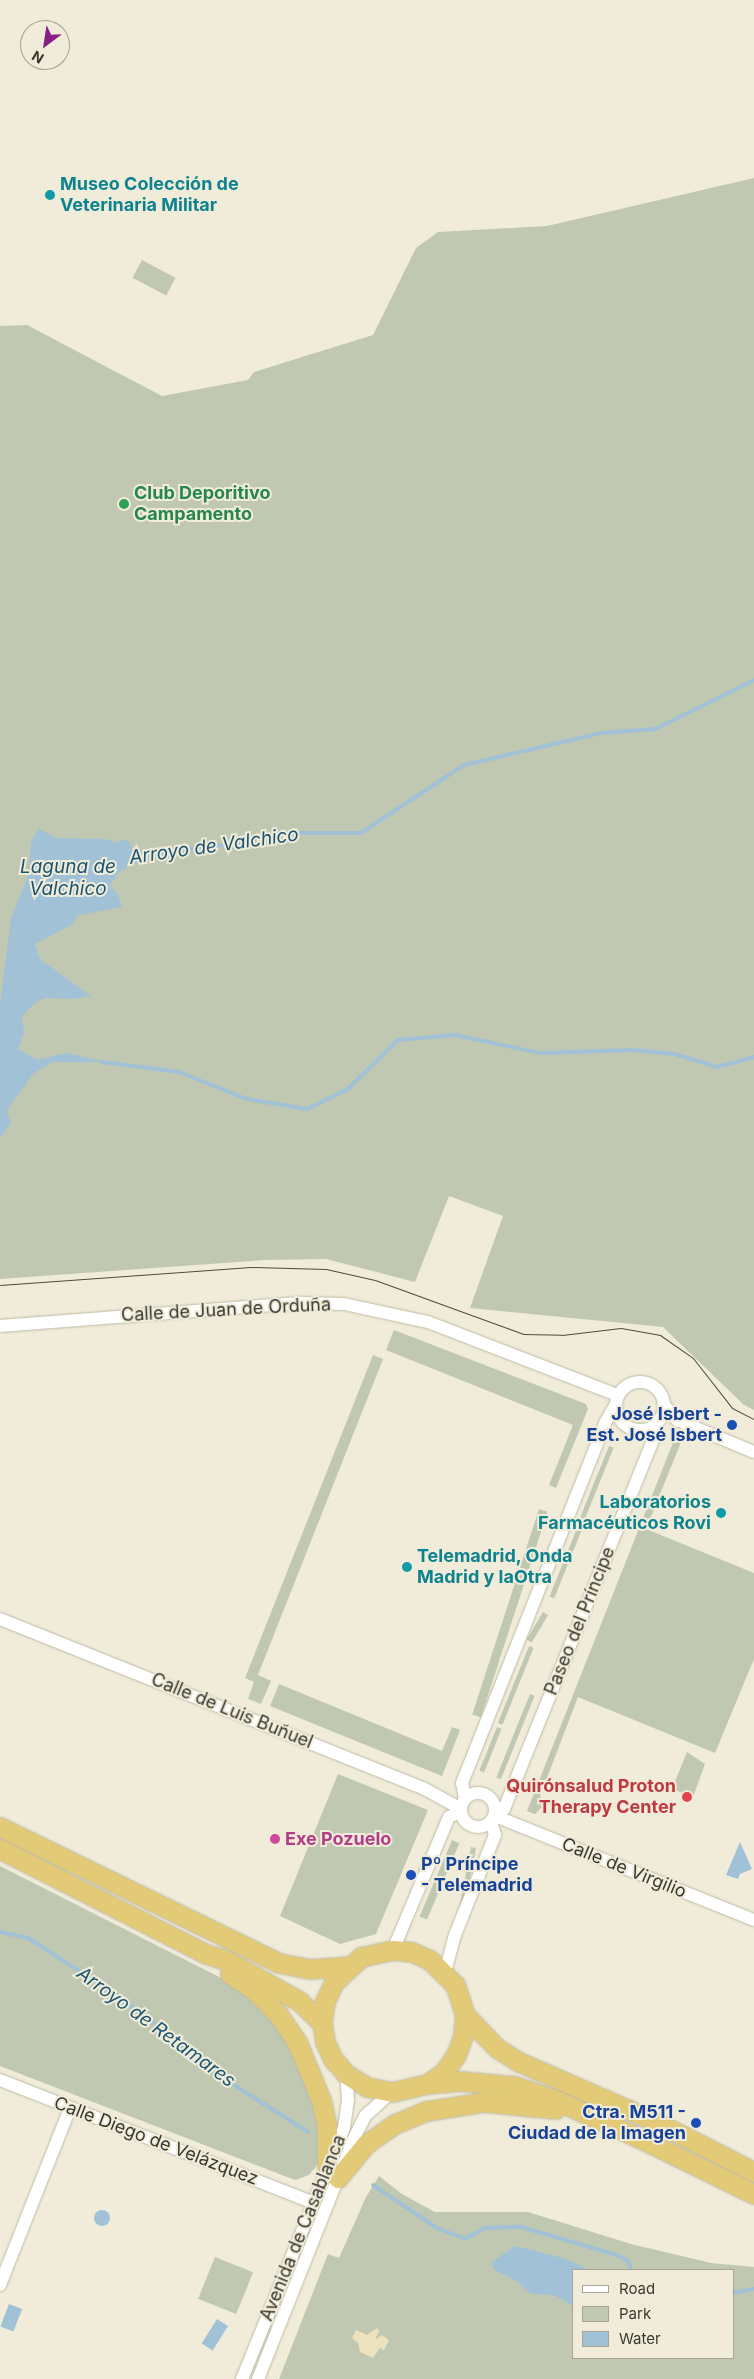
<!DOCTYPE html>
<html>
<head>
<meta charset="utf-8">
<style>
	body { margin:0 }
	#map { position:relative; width:754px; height:2379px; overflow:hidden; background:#f0ecd9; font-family:Inter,sans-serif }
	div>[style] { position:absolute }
	.green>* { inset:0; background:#c0c8b1; transform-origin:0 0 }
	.sand>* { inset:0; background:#ece2bd }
	.water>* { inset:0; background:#a0c1d6; transform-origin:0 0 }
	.round { border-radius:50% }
	.stream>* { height:4px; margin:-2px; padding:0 2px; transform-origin:2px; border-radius:2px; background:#a0c1d6 }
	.roads { filter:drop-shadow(0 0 1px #bdbaa7) drop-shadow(0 0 1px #bdbaa7) }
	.minor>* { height:12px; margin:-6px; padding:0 6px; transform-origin:6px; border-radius:6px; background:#fff }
	.minor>.ring { margin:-6px; padding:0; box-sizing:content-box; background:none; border:12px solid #fff; border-radius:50% }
	.highway>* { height:19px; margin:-9.5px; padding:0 9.5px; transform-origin:9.5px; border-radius:9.5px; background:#e3ca77 }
	.tram>* { height:1px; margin:-0.5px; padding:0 0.5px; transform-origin:0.5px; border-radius:0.5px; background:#4d4b42 }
	.dots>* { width:14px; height:14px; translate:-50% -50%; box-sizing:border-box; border:2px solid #f0ecd9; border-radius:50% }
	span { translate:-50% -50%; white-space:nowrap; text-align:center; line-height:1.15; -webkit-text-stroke:4px #f0ecd9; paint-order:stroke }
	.culture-label { font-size:18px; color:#0d838f; font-weight:700 }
	.left { translate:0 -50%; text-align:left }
	.right { translate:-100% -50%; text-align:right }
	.leisure-label { font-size:18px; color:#27864d; font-weight:700 }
	.street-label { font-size:18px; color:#3a3931 }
	.transit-label { font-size:18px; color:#164399; font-weight:700 }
	.health-label { font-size:18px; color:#be3a42; font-weight:700 }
	.hotel-label { font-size:18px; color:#b23c85; font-weight:700 }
	.water-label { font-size:19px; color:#1a5472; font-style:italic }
	.legend { position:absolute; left:572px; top:2269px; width:162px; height:90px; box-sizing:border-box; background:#f0ecd9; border:1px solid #a7a496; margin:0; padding:6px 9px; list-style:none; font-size:15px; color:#3a3931 }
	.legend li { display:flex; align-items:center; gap:10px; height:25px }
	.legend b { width:25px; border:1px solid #a7a496 }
	.north { position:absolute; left:20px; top:20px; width:50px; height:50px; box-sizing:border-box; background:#f0ecd9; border:1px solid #a7a496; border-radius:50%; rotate:211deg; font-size:14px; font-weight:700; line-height:20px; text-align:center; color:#3a3931 }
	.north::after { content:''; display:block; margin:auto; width:18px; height:22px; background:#881f86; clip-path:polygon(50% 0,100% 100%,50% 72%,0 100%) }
</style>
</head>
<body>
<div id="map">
	<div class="green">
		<i style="clip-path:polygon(754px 178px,754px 1410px,744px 1405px,663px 1327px,470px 1308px,503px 1216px,449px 1196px,415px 1282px,326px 1259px,265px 1260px,0 1279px,0 326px,27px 325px,162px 396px,248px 380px,254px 372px,373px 335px,416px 248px,438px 232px,547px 226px)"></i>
		<i style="left:142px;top:260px;width:38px;height:20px;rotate:28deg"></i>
		<i style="clip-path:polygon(394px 1330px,586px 1404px,588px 1409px,556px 1488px,549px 1485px,573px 1425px,386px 1350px)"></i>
		<i style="clip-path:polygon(373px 1355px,383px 1359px,258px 1675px,271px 1681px,261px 1704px,248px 1699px,254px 1682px,245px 1678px)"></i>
		<i style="clip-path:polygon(674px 1440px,681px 1442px,646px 1529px,754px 1573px,754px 1659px,715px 1753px,578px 1697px,540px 1796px,544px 1805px,535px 1814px,527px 1811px)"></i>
		<i style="left:609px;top:1446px;width:5px;height:80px;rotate:22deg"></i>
		<i style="left:539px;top:1509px;width:9px;height:216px;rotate:18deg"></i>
		<i style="left:578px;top:1526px;width:5px;height:76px;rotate:22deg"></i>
		<i style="left:543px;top:1612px;width:6px;height:32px;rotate:31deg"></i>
		<i style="left:529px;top:1646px;width:5px;height:83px;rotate:22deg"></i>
		<i style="clip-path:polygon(279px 1684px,442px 1751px,452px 1727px,460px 1730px,442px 1776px,270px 1706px)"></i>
		<i style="left:530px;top:1694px;width:5px;height:90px;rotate:22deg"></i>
		<i style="left:497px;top:1727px;width:5px;height:47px;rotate:22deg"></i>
		<i style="clip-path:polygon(687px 1752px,705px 1764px,693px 1797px,672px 1789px)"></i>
		<i style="clip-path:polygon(338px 1774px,428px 1810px,376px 1934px,340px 1944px,280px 1916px)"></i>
		<i style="left:452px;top:1840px;width:8px;height:83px;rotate:23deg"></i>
		<i style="left:471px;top:1847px;width:5px;height:81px;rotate:11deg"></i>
		<i style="clip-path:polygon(0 1866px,235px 1985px,273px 2019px,293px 2047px,321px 2120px,321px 2160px,309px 2175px,295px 2180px,0 2066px)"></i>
		<i style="clip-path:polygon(evenodd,379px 2176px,402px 2194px,435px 2212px,528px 2212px,631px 2244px,711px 2263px,754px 2267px,754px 2379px,279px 2379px,328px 2254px,339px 2258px,366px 2197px,379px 2176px,573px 2270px,733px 2270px,733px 2358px,573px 2358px,573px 2270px)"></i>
		<i style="left:215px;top:2257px;width:41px;height:45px;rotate:22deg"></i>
	</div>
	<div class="sand">
		<i style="clip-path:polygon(377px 2328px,379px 2331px,375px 2340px,382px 2335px,389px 2340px,384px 2350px,380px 2348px,373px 2358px,360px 2352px,358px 2343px,352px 2338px,356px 2330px,367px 2335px)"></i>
	</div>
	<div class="water">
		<i style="clip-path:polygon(39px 829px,57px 838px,106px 839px,117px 843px,123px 839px,131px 843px,132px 851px,187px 848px,169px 857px,148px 856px,118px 873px,110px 886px,118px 895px,122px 907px,79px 915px,71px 925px,35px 944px,40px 959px,91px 996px,72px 999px,45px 998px,35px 1003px,22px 1016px,24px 1033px,18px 1049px,37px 1060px,66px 1053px,106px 1062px,53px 1062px,34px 1073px,9px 1107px,7px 1113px,11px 1123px,0 1138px,0 1005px,11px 918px,28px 876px,31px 842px)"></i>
		<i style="clip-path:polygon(740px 1842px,752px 1869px,740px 1874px,738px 1879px,726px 1875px)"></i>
		<i class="round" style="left:94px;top:2210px;width:16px;height:16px"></i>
		<i style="clip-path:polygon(515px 2246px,566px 2259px,585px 2268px,587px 2270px,573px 2270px,573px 2306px,554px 2295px,531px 2294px,518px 2282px,493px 2269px,492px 2262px)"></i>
		<i style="left:9px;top:2304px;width:14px;height:24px;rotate:21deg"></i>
		<i style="left:217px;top:2319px;width:13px;height:29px;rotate:32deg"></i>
	</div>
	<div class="stream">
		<i style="left:183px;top:849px;width:54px;rotate:-5.3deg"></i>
		<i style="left:237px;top:844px;width:46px;rotate:-13.7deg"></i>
		<i style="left:282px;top:833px;width:79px"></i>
		<i style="left:361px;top:833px;width:123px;rotate:-33.4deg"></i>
		<i style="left:464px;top:765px;width:141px;rotate:-13.1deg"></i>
		<i style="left:601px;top:733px;width:54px;rotate:-4.2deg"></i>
		<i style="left:655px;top:729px;width:110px;rotate:-26.3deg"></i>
		<i style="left:102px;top:1062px;width:78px;rotate:7.4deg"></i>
		<i style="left:179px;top:1072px;width:73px;rotate:21.7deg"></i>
		<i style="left:247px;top:1099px;width:61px;rotate:9.5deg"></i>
		<i style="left:307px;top:1109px;width:46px;rotate:-26deg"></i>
		<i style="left:348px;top:1089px;width:70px;rotate:-44.4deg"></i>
		<i style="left:398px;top:1040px;width:57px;rotate:-5deg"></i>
		<i style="left:455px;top:1035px;width:87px;rotate:12deg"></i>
		<i style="left:540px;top:1053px;width:93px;rotate:-1.8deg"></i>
		<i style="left:633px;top:1050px;width:41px;rotate:5.6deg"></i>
		<i style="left:674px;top:1054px;width:45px;rotate:16.8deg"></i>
		<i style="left:717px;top:1067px;width:38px;rotate:-15deg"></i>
		<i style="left:0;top:1932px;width:29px;rotate:12deg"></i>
		<i style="left:28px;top:1938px;width:83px;rotate:32.7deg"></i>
		<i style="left:98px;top:1983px;width:69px;rotate:35.5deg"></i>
		<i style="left:154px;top:2023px;width:46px;rotate:44.1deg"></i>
		<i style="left:187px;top:2055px;width:143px;rotate:32.5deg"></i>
		<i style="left:373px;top:2185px;width:77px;rotate:33.9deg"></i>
		<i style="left:437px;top:2228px;width:30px;rotate:21deg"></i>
		<i style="left:465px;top:2239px;width:23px;rotate:-29deg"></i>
		<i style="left:485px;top:2228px;width:36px;rotate:-2deg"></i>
		<i style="left:521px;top:2227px;width:100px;rotate:16.3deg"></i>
		<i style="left:617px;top:2255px;width:13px;rotate:29deg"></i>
		<i style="left:628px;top:2261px;width:9px;rotate:72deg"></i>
		<i style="left:733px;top:2293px;width:21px;rotate:-11deg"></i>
	</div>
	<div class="roads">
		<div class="minor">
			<i style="left:0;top:1326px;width:303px;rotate:-4.4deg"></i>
			<i style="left:302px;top:1303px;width:42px;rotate:1.4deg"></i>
			<i style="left:344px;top:1304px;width:86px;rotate:12.1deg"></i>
			<i style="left:428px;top:1322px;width:203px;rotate:21.1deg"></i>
			<i class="ring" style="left:616px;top:1382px;width:36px;height:36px"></i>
			<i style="left:665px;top:1406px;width:18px;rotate:49deg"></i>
			<i style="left:677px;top:1420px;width:83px;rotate:22.6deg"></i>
			<i style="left:0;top:1619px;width:456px;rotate:21.8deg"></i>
			<i style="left:423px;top:1788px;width:43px;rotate:28.9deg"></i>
			<i class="ring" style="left:461px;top:1793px;width:22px;height:22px"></i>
			<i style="left:465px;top:1798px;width:15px;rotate:-101deg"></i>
			<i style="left:462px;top:1783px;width:387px;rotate:-68.3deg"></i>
			<i style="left:605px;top:1423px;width:20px;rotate:-60deg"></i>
			<i style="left:496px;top:1811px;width:8px;rotate:-14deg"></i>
			<i style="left:504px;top:1809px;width:398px;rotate:-68deg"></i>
			<i style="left:653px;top:1440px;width:16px;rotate:-79deg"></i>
			<i style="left:495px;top:1816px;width:279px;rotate:21.9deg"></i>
			<i style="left:393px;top:1950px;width:144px;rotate:-67.2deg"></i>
			<i style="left:449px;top:1817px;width:13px;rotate:-27deg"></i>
			<i style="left:445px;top:1972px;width:38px;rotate:-75deg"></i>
			<i style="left:455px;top:1935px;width:108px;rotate:-68.2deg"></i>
			<i style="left:495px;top:1835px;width:14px;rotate:-107deg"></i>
			<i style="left:0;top:2080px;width:335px;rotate:21.4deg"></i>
			<i style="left:0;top:2285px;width:190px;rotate:-68.4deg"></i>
			<i style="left:242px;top:2379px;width:271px;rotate:-67.9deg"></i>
			<i style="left:344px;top:2128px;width:28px;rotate:-82deg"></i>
			<i style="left:348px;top:2100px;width:26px;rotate:-94deg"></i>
			<i style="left:258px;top:2379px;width:259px;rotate:-68.3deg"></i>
			<i style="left:354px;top:2138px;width:25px;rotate:-63deg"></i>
			<i style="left:365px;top:2116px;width:36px;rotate:-42deg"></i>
		</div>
		<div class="highway">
			<i style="left:0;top:1827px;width:310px;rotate:26deg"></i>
			<i style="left:279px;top:1963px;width:31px;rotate:11deg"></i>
			<i style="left:309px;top:1969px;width:39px;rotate:-4deg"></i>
			<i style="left:0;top:1849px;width:231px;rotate:27deg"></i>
			<i style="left:206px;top:1954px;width:21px;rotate:17deg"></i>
			<i style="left:226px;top:1960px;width:84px;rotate:29.3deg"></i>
			<i style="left:299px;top:2001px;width:32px;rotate:44deg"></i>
			<i style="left:230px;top:1974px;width:27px;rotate:33deg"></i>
			<i style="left:253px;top:1989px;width:35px;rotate:45deg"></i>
			<i style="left:278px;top:2014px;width:34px;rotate:56deg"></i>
			<i style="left:297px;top:2042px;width:63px;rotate:67.5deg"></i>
			<i style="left:321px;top:2100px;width:27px;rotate:77deg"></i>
			<i style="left:327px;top:2126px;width:40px;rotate:90deg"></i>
			<i style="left:465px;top:2015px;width:46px;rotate:45.9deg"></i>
			<i style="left:497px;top:2048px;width:24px;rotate:33deg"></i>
			<i style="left:517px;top:2061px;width:147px;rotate:23.6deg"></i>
			<i style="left:652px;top:2120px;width:114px;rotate:27deg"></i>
			<i style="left:427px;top:2084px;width:21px;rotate:-35deg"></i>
			<i style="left:444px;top:2072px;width:21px;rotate:-55deg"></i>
			<i style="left:456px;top:2055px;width:20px;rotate:-70deg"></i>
			<i style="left:463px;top:2036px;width:21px;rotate:-85deg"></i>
			<i style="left:465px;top:2015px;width:32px;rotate:-108deg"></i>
			<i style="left:455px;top:1985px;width:35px;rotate:-135deg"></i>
			<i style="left:430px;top:1960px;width:20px;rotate:-156deg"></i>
			<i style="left:412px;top:1952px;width:19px;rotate:-174deg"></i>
			<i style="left:393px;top:1950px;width:33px;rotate:168deg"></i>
			<i style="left:361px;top:1957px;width:37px;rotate:137deg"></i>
			<i style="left:334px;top:1982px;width:21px;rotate:115deg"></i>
			<i style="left:325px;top:2001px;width:22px;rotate:98deg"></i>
			<i style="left:322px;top:2023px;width:19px;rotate:81deg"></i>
			<i style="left:325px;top:2042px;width:19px;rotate:65deg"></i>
			<i style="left:333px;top:2059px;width:20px;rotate:49deg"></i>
			<i style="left:346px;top:2074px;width:25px;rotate:32deg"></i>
			<i style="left:367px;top:2087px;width:25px;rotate:11deg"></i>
			<i style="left:392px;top:2092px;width:36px;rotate:-13deg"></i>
			<i style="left:427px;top:2084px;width:34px;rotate:-5deg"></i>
			<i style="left:461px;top:2081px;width:54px;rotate:5.3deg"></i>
			<i style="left:515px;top:2086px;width:43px;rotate:18.9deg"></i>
			<i style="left:556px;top:2100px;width:87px;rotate:24.5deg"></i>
			<i style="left:635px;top:2136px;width:132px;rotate:26deg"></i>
			<i style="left:338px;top:2178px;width:44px;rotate:-50.5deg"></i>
			<i style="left:366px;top:2144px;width:35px;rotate:-35deg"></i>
			<i style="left:395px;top:2124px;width:34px;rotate:-23deg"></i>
			<i style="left:426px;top:2111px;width:59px;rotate:-8.8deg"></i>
			<i style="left:484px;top:2102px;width:72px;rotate:5.6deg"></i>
		</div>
	</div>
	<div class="tram">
		<i style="left:0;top:1285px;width:251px;rotate:-4.1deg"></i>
		<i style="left:250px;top:1267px;width:76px;rotate:1.5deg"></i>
		<i style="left:326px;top:1269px;width:50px;rotate:12.7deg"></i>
		<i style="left:375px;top:1280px;width:158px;rotate:20deg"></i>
		<i style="left:523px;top:1334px;width:39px;rotate:1deg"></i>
		<i style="left:562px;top:1335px;width:59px;rotate:-6.8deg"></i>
		<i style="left:621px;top:1328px;width:40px;rotate:10deg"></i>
		<i style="left:660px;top:1335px;width:40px;rotate:34.9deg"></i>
		<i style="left:693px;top:1358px;width:63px;rotate:52deg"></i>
		<i style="left:732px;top:1408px;width:25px;rotate:27deg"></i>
	</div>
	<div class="dots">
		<i style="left:50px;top:195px;background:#0f9aa8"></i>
		<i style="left:124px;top:504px;background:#2e9e5b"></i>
		<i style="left:732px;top:1425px;background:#1a4fb4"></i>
		<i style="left:721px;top:1513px;background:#0f9aa8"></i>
		<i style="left:407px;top:1567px;background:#0f9aa8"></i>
		<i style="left:687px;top:1797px;background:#e0444e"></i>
		<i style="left:275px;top:1839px;background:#d1479c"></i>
		<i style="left:411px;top:1875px;background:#1a4fb4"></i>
		<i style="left:696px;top:2123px;background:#1a4fb4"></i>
	</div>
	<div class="culture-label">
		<span class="left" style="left:60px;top:195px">Museo Colección de<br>Veterinaria Militar</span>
		<span class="right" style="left:711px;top:1513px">Laboratorios<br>Farmacéuticos Rovi</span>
		<span class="left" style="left:417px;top:1567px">Telemadrid, Onda<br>Madrid y laOtra</span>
	</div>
	<div class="leisure-label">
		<span class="left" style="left:134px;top:504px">Club Deporitivo<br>Campamento</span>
	</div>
	<div class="street-label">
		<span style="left:226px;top:1310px;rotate:-3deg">Calle de Juan de Orduña</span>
		<span style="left:580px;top:1621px;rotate:-68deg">Paseo del Príncipe</span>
		<span style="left:232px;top:1711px;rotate:22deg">Calle de Luis Buñuel</span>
		<span style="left:624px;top:1868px;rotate:22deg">Calle de Virgilio</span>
		<span style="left:156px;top:2141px;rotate:21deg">Calle Diego de Velázquez</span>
		<span style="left:303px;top:2228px;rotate:-68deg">Avenida de Casablanca</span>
	</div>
	<div class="transit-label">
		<span class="right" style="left:722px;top:1425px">José Isbert -<br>Est. José Isbert</span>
		<span class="left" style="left:421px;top:1875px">Pº Príncipe<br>- Telemadrid</span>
		<span class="right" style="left:686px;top:2123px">Ctra. M511 -<br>Ciudad de la Imagen</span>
	</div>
	<div class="health-label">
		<span class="right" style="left:676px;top:1797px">Quirónsalud Proton<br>Therapy Center</span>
	</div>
	<div class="hotel-label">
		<span class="left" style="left:285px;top:1839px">Exe Pozuelo</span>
	</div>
	<div class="water-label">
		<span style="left:214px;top:846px;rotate:-8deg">Arroyo de Valchico</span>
		<span style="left:68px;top:878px">Laguna de<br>Valchico</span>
		<span style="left:156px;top:2027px;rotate:36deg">Arroyo de Retamares</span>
	</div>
	<ul class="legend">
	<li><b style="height:6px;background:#fff"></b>Road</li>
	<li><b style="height:14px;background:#c0c8b1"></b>Park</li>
	<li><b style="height:14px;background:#a0c1d6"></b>Water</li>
	</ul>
	<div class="north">N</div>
</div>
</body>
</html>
